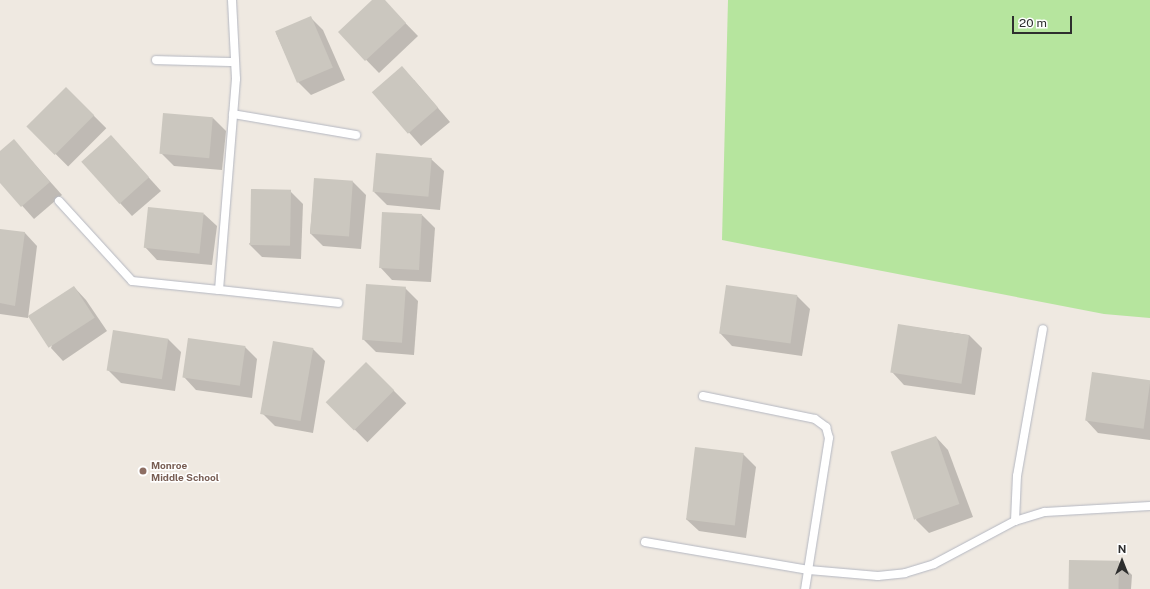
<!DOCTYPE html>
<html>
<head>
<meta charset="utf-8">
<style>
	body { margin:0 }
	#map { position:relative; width:1150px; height:589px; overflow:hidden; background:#efe9e1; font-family:"Public Sans",sans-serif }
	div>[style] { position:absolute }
	.green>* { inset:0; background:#b6e59e }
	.shadow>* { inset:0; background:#0003; transform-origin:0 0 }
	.building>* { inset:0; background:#cbc7bf; transform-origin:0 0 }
	.roads { filter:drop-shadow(0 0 1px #b4b7c1) drop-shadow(0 0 1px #b4b7c1) }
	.lane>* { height:8px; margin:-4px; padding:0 4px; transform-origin:4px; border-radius:4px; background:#fff }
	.dots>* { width:11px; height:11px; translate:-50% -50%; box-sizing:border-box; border:2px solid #fff; border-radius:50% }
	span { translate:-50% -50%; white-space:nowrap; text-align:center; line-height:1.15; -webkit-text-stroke:3px #fff; paint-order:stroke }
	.education-label { font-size:10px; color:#785e54; font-weight:700 }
	.left { translate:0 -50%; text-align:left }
	.north { position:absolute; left:1102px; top:541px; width:40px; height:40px; -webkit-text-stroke:3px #fff; paint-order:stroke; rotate:0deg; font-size:11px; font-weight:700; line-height:16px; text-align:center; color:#2e2e2e }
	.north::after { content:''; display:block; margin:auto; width:14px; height:18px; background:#2e2e2e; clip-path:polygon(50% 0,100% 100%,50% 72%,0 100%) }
	.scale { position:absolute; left:1012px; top:16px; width:60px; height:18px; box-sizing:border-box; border:2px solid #2e2e2e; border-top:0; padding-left:5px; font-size:12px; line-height:14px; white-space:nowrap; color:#2e2e2e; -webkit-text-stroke:3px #fff; paint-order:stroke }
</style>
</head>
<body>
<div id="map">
	<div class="green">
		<i style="clip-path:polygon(728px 0,1150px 0,1150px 318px,1104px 314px,722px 240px)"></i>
	</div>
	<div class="shadow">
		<i style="clip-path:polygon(374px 0,383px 0,418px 36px,379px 73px,339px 32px)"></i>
		<i style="clip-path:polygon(311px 18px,323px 30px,345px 80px,311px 95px,298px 82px,276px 33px)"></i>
		<i style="clip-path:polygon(414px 80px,450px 122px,421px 146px,373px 92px)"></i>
		<i style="left:66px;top:88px;width:57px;height:54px;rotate:45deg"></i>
		<i style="clip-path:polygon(213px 118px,226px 131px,222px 170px,174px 166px,161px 153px)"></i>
		<i style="clip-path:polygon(14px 141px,62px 195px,34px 219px,0 181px,0 153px)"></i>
		<i style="clip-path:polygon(123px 149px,161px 191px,132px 216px,120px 203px)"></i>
		<i style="clip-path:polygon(431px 159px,444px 171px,440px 210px,387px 205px,374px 192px)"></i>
		<i style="clip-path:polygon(315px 179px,353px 182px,366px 195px,361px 249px,323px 246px,310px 233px)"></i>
		<i style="clip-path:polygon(290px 191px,303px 204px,301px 259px,262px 257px,249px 244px)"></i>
		<i style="clip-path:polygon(204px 214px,217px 226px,212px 265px,157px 260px,145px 247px)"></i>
		<i style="clip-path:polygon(422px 215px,435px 228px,431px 282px,392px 280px,380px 267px)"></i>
		<i style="clip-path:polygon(0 230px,25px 233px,37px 246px,28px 318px,0 314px)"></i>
		<i style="clip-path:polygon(74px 287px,86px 300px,107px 331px,63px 361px,51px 348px)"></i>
		<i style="clip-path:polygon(405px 288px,418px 301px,414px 355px,376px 352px,363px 339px)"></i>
		<i style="clip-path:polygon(797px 296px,810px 309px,802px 356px,732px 346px,720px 333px)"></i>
		<i style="clip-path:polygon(899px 325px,969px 335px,982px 348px,975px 395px,904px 385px,892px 372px)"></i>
		<i style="clip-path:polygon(168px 339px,181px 352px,175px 391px,121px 383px,108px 370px)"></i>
		<i style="clip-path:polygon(244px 346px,257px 359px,252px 398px,196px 390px,184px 377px)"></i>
		<i style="clip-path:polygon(312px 348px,325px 361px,313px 433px,275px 426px,262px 413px)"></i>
		<i style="left:366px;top:363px;width:57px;height:55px;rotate:45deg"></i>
		<i style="clip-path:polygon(1150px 381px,1150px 440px,1098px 433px,1086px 420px)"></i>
		<i style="clip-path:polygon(936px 437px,948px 450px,973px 517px,929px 533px,916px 520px)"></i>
		<i style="clip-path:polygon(743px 454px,756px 467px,746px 538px,699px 531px,686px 519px)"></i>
		<i style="clip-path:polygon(1119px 562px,1132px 575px,1131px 589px,1070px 589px)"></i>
	</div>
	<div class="building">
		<i style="clip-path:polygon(372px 0,385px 0,406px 23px,365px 61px,338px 32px)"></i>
		<i style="left:311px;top:16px;width:56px;height:39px;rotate:67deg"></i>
		<i style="left:402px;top:66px;width:55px;height:40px;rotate:49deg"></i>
		<i style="left:66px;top:87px;width:40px;height:56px;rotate:45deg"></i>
		<i style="left:163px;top:113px;width:50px;height:41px;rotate:5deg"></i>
		<i style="left:111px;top:135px;width:57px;height:40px;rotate:48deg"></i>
		<i style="clip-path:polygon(14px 139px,50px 182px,21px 207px,0 183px,0 151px)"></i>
		<i style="left:376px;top:153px;width:56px;height:39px;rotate:5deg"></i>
		<i style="left:314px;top:178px;width:39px;height:56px;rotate:4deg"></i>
		<i style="left:251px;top:189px;width:40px;height:56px;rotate:1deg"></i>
		<i style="left:148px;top:207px;width:56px;height:41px;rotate:6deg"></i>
		<i style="left:382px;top:212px;width:40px;height:56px;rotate:3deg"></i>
		<i style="clip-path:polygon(0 229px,25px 232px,15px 306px,0 303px)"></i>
		<i style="left:366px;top:284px;width:40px;height:56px;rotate:4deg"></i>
		<i style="left:726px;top:285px;width:72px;height:49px;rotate:8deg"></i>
		<i style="left:74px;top:286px;width:38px;height:55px;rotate:57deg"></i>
		<i style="left:898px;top:324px;width:72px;height:49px;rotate:9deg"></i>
		<i style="left:113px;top:330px;width:56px;height:41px;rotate:9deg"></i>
		<i style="left:188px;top:338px;width:58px;height:40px;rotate:8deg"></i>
		<i style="left:273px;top:341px;width:41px;height:74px;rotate:10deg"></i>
		<i style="left:366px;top:362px;width:40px;height:57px;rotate:45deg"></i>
		<i style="left:1092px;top:372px;width:59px;height:49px;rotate:8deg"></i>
		<i style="left:936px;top:436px;width:72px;height:48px;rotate:71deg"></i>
		<i style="left:695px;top:447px;width:49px;height:73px;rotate:7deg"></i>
		<i style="left:1069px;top:560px;width:50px;height:29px;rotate:1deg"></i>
	</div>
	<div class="roads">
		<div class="lane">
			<i style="left:156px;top:60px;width:79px;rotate:1.5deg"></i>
			<i style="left:233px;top:114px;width:125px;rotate:9.7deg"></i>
			<i style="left:59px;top:201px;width:108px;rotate:47.6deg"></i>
			<i style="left:132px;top:281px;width:87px;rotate:5.9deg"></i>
			<i style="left:219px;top:290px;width:212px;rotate:-85.4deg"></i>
			<i style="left:236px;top:79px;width:79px;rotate:-92.9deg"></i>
			<i style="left:219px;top:290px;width:120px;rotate:6.2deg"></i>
			<i style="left:703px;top:396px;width:114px;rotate:11.6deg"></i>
			<i style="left:815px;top:419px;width:14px;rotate:36deg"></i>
			<i style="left:826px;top:427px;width:11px;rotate:75deg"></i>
			<i style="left:829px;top:438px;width:153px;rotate:99deg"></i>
			<i style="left:1015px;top:521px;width:45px;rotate:-87.5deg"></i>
			<i style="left:1017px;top:476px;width:149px;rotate:-80deg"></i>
			<i style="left:645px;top:542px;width:166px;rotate:9.7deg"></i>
			<i style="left:809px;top:570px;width:69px;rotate:5deg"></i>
			<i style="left:878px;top:576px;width:27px;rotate:-6deg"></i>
			<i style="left:905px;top:573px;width:30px;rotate:-17deg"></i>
			<i style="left:934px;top:564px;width:92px;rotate:-28deg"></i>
			<i style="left:1015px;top:521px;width:31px;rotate:-17deg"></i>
			<i style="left:1045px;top:512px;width:105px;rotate:-3.3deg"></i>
		</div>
	</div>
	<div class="dots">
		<i style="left:143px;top:471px;background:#8d6e63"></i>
	</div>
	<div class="education-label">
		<span class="left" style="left:151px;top:471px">Monroe<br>Middle School</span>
	</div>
	<div class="north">N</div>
	<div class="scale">20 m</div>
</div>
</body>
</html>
